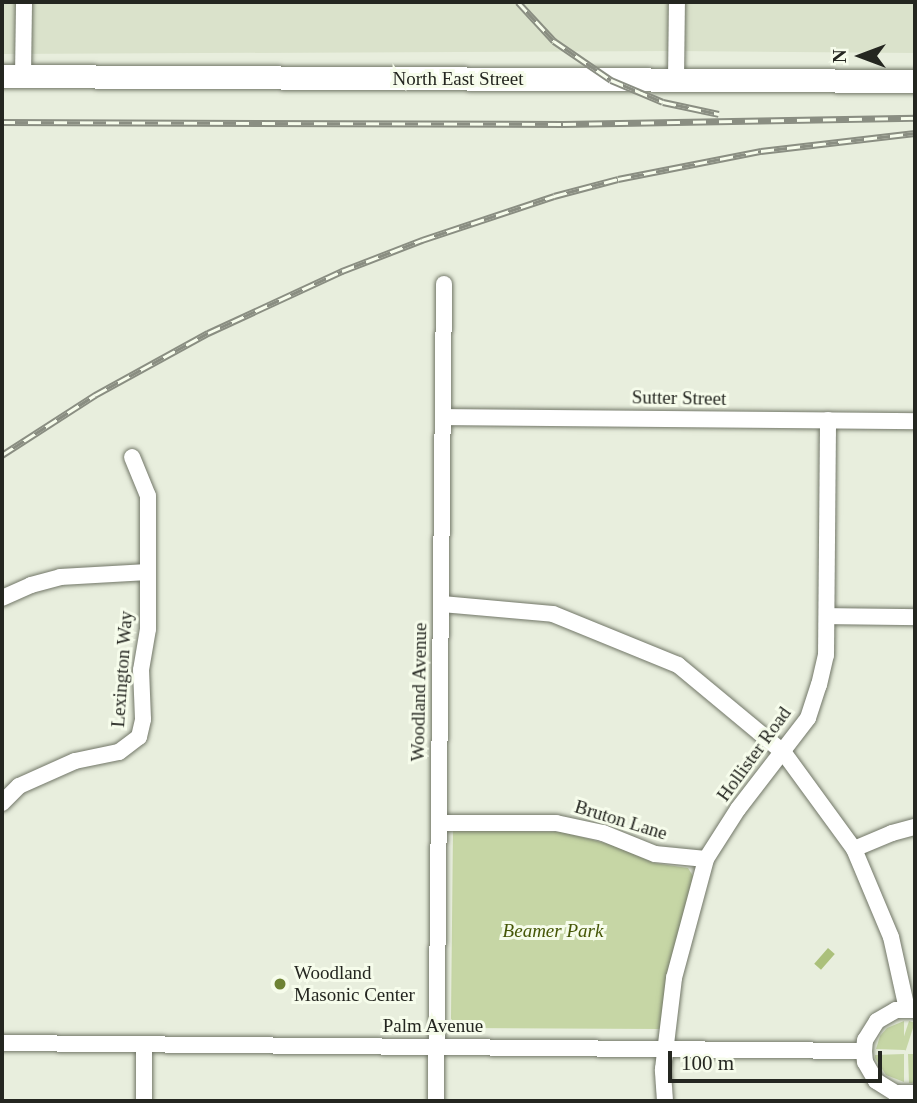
<!DOCTYPE html>
<html>
<head>
<meta charset="utf-8">
<style>
	body { margin:0 }
	#map { position:relative; width:917px; height:1103px; overflow:hidden; background:#e8eedd; font-family:"Times New Roman",serif }
	div>[style] { position:absolute }
	.built>* { inset:0; background:#dae2cb }
	.green>* { inset:0; background:#c6d6a5; transform-origin:0 0 }
	.water>* { inset:0; background:#abc07a; transform-origin:0 0 }
	.roads { filter:drop-shadow(0 0 2px #717667) drop-shadow(0 0 2px #717667) }
	.street>* { height:16px; margin:-8px; padding:0 8px; transform-origin:8px; border-radius:8px; background:#fff }
	.secondary>* { height:23px; margin:-11.5px; padding:0 11.5px; transform-origin:11.5px; border-radius:11.5px; background:#fff }
	.rail>* { height:7px; margin-top:-3.5px; transform-origin:0; background:repeating-linear-gradient(90deg,#f6fceb 0 13px,#8a8e82 0 26px); box-sizing:border-box; border-block:2px solid #8a8e82 }
	.dots>* { width:19px; height:19px; translate:-50% -50%; box-sizing:border-box; border:4px solid #f6fceb; border-radius:50% }
	span { translate:-50% -50%; white-space:nowrap; text-align:center; line-height:1.15; -webkit-text-stroke:6px #f6fceb; paint-order:stroke }
	.street-label { font-size:19px; color:#242620 }
	.park-label { font-size:19px; color:#465707; font-style:italic }
	.poi-label { font-size:19px; color:#242620 }
	.left { translate:0 -50%; text-align:left }
	.frame { position:absolute; inset:0; border:4px solid #242620; pointer-events:none }
	.north { position:absolute; left:826px; top:21px; width:70px; height:70px; -webkit-text-stroke:5px #f6fceb; paint-order:stroke; rotate:270deg; font-size:19px; font-weight:700; line-height:28px; text-align:center; color:#242620 }
	.north::after { content:''; display:block; margin:auto; width:24px; height:32px; background:#242620; clip-path:polygon(50% 0,100% 100%,50% 72%,0 100%) }
	.scale { position:absolute; left:668px; top:1051px; width:214px; height:32px; box-sizing:border-box; border:4px solid #242620; border-top:0; padding-left:9px; font-size:21px; line-height:24px; white-space:nowrap; color:#242620; -webkit-text-stroke:5px #f6fceb; paint-order:stroke }
</style>
</head>
<body>
<div id="map">
	<div class="built">
		<i style="clip-path:polygon(2px 2px,915px 2px,915px 53px,675px 51px,2px 54px)"></i>
	</div>
	<div class="green">
		<i style="clip-path:polygon(453px 830px,562px 832px,612px 845px,654px 863px,688px 868px,693px 876px,662px 1029px,460px 1028px,451px 1019px)"></i>
		<i style="clip-path:polygon(904px 1021px,904px 1050px,876px 1049px,880px 1036px,887px 1028px)"></i>
		<i style="left:909px;top:1021px;width:6px;height:29px;rotate:18deg"></i>
		<i style="clip-path:polygon(904px 1054px,904px 1082px,886px 1075px,875px 1058px,875px 1055px)"></i>
		<i style="clip-path:polygon(908px 1054px,915px 1054px,915px 1082px,912px 1083px,909px 1083px)"></i>
	</div>
	<div class="water">
		<i style="left:828px;top:948px;width:9px;height:21px;rotate:41deg"></i>
	</div>
	<div class="roads">
		<div class="street">
			<i style="left:23px;top:76px;width:74px;rotate:-89.2deg"></i>
			<i style="left:676px;top:80px;width:78px;rotate:-89.3deg"></i>
			<i style="left:443px;top:417px;width:472px;rotate:0.5deg"></i>
			<i style="left:2px;top:598px;width:32px;rotate:-24deg"></i>
			<i style="left:31px;top:585px;width:30px;rotate:-15deg"></i>
			<i style="left:60px;top:577px;width:88px;rotate:-3.3deg"></i>
			<i style="left:442px;top:604px;width:111px;rotate:5.1deg"></i>
			<i style="left:553px;top:614px;width:135px;rotate:22.2deg"></i>
			<i style="left:678px;top:665px;width:138px;rotate:39.7deg"></i>
			<i style="left:784px;top:753px;width:119px;rotate:53.9deg"></i>
			<i style="left:854px;top:849px;width:95px;rotate:67.2deg"></i>
			<i style="left:891px;top:937px;width:74px;rotate:77.5deg"></i>
			<i style="left:827px;top:616px;width:88px;rotate:0.7deg"></i>
			<i style="left:2px;top:803px;width:24px;rotate:-45deg"></i>
			<i style="left:19px;top:786px;width:61px;rotate:-24.1deg"></i>
			<i style="left:75px;top:761px;width:45px;rotate:-11.6deg"></i>
			<i style="left:119px;top:752px;width:25px;rotate:-37deg"></i>
			<i style="left:139px;top:737px;width:18px;rotate:-77deg"></i>
			<i style="left:143px;top:719px;width:49px;rotate:-92.3deg"></i>
			<i style="left:141px;top:670px;width:42px;rotate:-80.3deg"></i>
			<i style="left:148px;top:629px;width:133px;rotate:-90deg"></i>
			<i style="left:148px;top:496px;width:42px;rotate:-112.3deg"></i>
			<i style="left:439px;top:823px;width:117px"></i>
			<i style="left:556px;top:823px;width:48px;rotate:12deg"></i>
			<i style="left:603px;top:833px;width:56px;rotate:22deg"></i>
			<i style="left:655px;top:854px;width:51px;rotate:5.6deg"></i>
			<i style="left:854px;top:849px;width:41px;rotate:-22.8deg"></i>
			<i style="left:892px;top:833px;width:24px;rotate:-15deg"></i>
			<i style="left:915px;top:1010px;width:19px;rotate:180deg"></i>
			<i style="left:896px;top:1010px;width:22px;rotate:150deg"></i>
			<i style="left:877px;top:1021px;width:22px;rotate:122deg"></i>
			<i style="left:865px;top:1040px;width:11px;rotate:95deg"></i>
			<i style="left:864px;top:1051px;width:11px;rotate:85deg"></i>
			<i style="left:865px;top:1062px;width:22px;rotate:60deg"></i>
			<i style="left:876px;top:1081px;width:22px;rotate:32deg"></i>
			<i style="left:895px;top:1093px;width:20px"></i>
			<i style="left:2px;top:1043px;width:862px;rotate:0.53deg"></i>
			<i style="left:144px;top:1044px;width:57px;rotate:90deg"></i>
			<i style="left:436px;top:1101px;width:817px;rotate:-89.44deg"></i>
			<i style="left:665px;top:1101px;width:32px;rotate:-94deg"></i>
			<i style="left:663px;top:1069px;width:92px;rotate:-83.1deg"></i>
			<i style="left:674px;top:978px;width:123px;rotate:-74.9deg"></i>
			<i style="left:706px;top:859px;width:59px;rotate:-57.4deg"></i>
			<i style="left:738px;top:809px;width:115px;rotate:-52.4deg"></i>
			<i style="left:808px;top:718px;width:35px;rotate:-72deg"></i>
			<i style="left:819px;top:685px;width:31px;rotate:-77deg"></i>
			<i style="left:826px;top:655px;width:235px;rotate:-89.5deg"></i>
		</div>
		<div class="secondary">
			<i style="left:2px;top:76px;width:913px;rotate:0.31deg"></i>
		</div>
	</div>
	<div class="rail">
		<i style="left:518px;top:2px;width:53px;rotate:47.3deg"></i>
		<i style="left:554px;top:41px;width:69px;rotate:34.4deg"></i>
		<i style="left:611px;top:80px;width:56px;rotate:22.9deg"></i>
		<i style="left:663px;top:102px;width:57px;rotate:12.1deg"></i>
		<i style="left:2px;top:122px;width:561px;rotate:0.2deg"></i>
		<i style="left:563px;top:124px;width:352px;rotate:-1deg"></i>
		<i style="left:2px;top:455px;width:111px;rotate:-32.8deg"></i>
		<i style="left:95px;top:395px;width:129px;rotate:-28.8deg"></i>
		<i style="left:208px;top:333px;width:148px;rotate:-24.8deg"></i>
		<i style="left:342px;top:271px;width:86px;rotate:-21.2deg"></i>
		<i style="left:422px;top:240px;width:139px;rotate:-18.4deg"></i>
		<i style="left:554px;top:196px;width:66px;rotate:-14.9deg"></i>
		<i style="left:618px;top:179px;width:146px;rotate:-11.1deg"></i>
		<i style="left:761px;top:151px;width:155px;rotate:-6.7deg"></i>
	</div>
	<div class="dots">
		<i style="left:280px;top:984px;background:#6d8233"></i>
	</div>
	<div class="street-label">
		<span style="left:458px;top:79px">North East Street</span>
		<span style="left:679px;top:398px;rotate:1deg">Sutter Street</span>
		<span style="left:122px;top:669px;rotate:-86deg">Lexington Way</span>
		<span style="left:419px;top:692px;rotate:-89deg">Woodland Avenue</span>
		<span style="left:754px;top:754px;rotate:-54deg">Hollister Road</span>
		<span style="left:621px;top:820px;rotate:17deg">Bruton Lane</span>
		<span style="left:433px;top:1026px">Palm Avenue</span>
	</div>
	<div class="park-label">
		<span style="left:553px;top:931px">Beamer Park</span>
	</div>
	<div class="poi-label">
		<span class="left" style="left:294px;top:984px">Woodland<br>Masonic Center</span>
	</div>
	<div class="frame"></div>
	<div class="north">N</div>
	<div class="scale">100 m</div>
</div>
</body>
</html>
